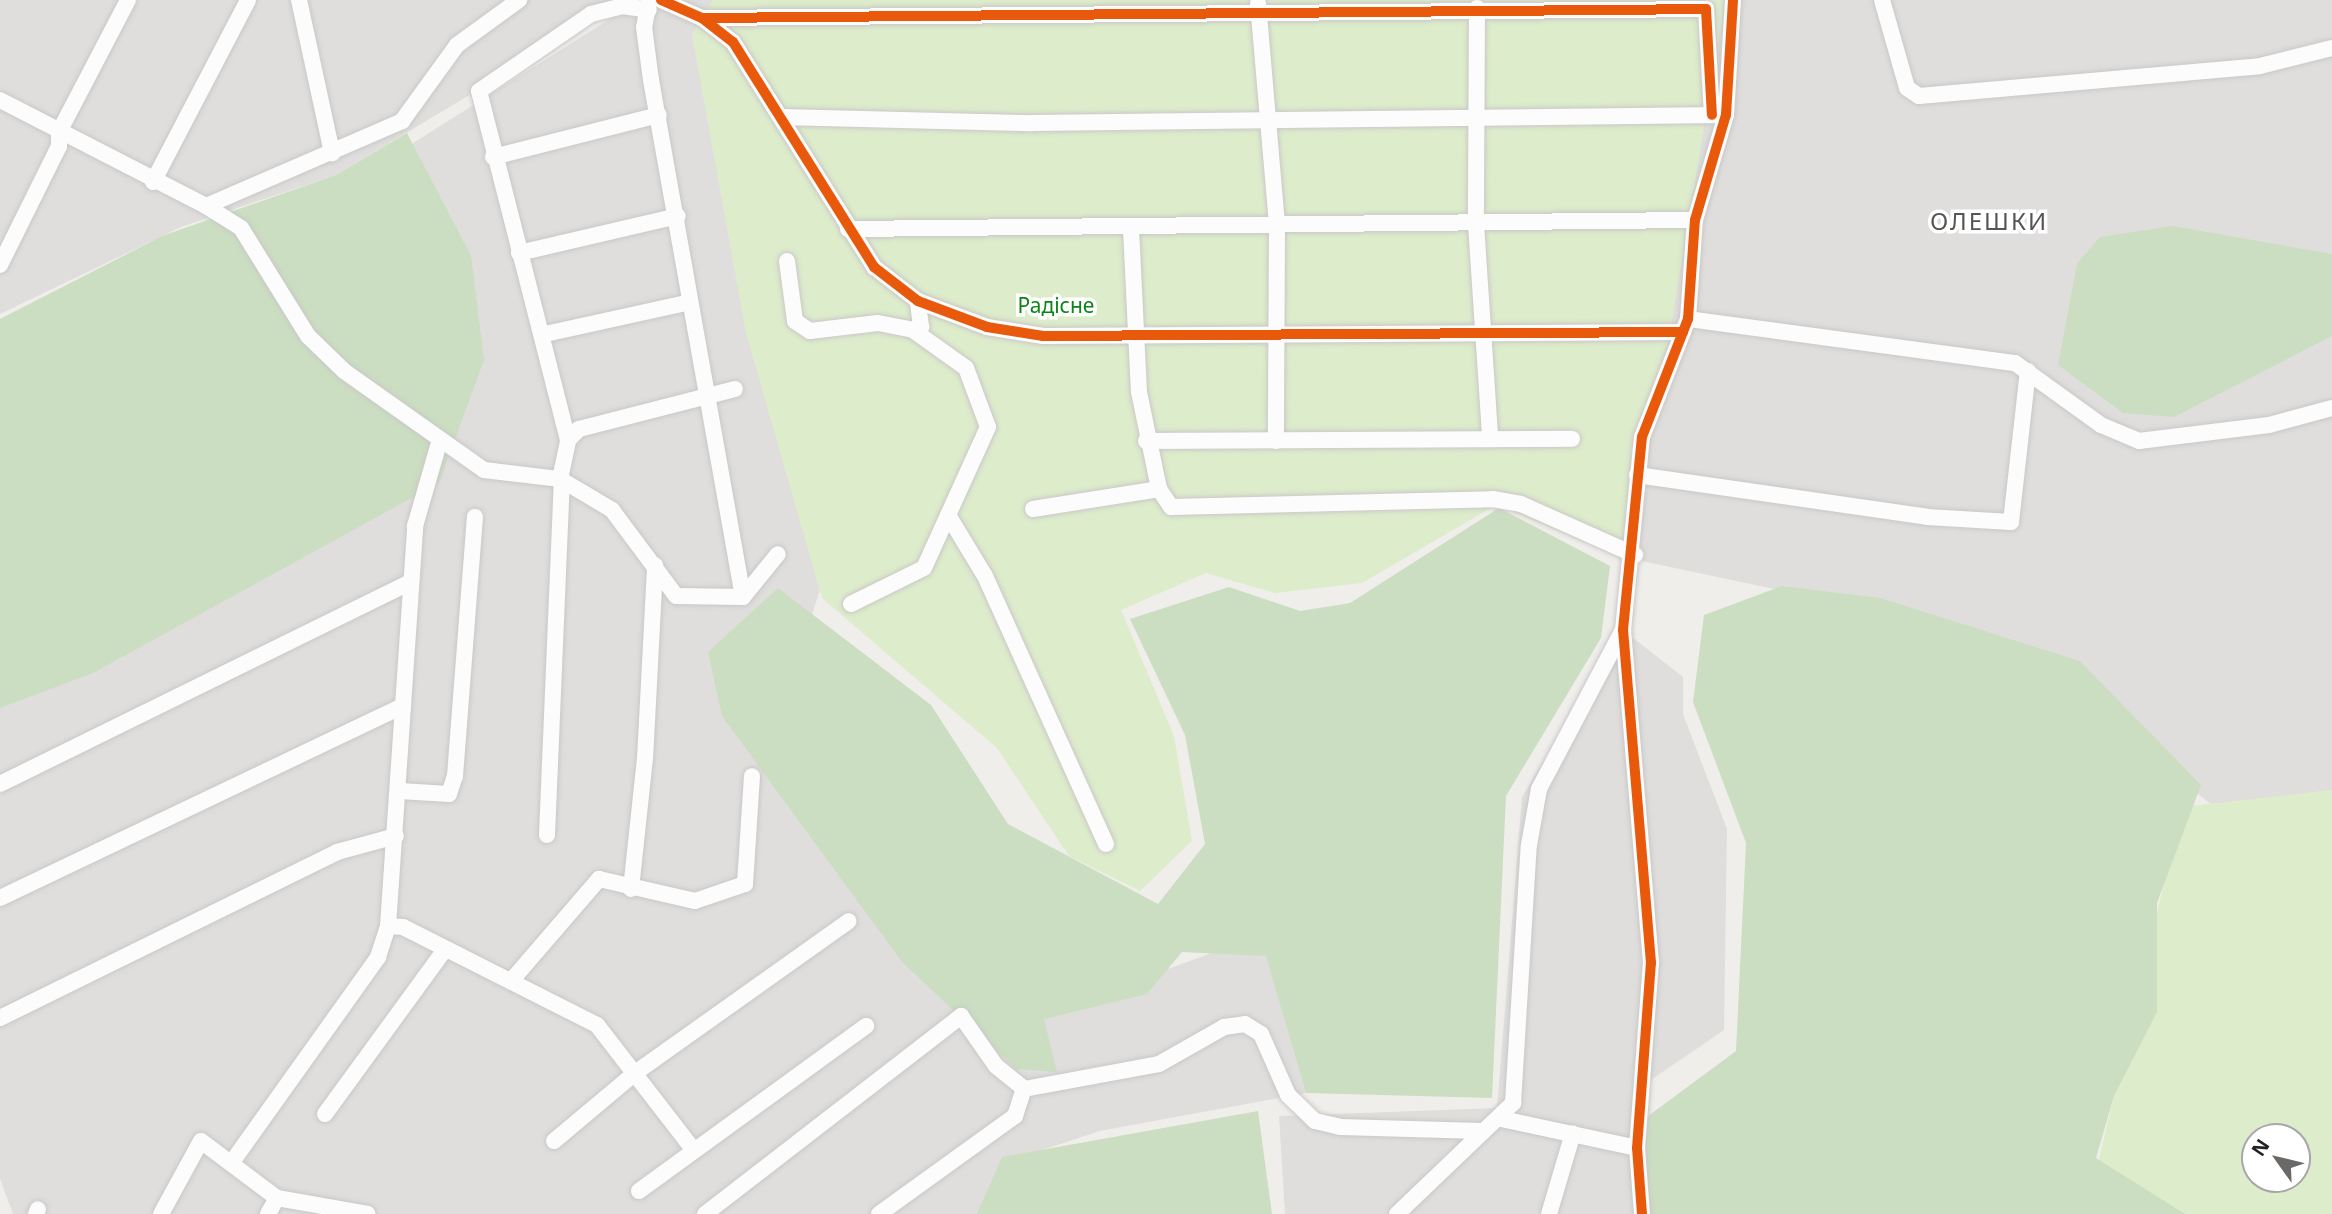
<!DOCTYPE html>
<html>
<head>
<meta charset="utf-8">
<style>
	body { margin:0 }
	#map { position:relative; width:2332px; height:1214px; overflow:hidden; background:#f0eeeb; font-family:"Noto Sans",sans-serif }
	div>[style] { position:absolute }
	.residential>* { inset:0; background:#dfdedc }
	.grass>* { inset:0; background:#ddeccb }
	.forest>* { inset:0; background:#cbdec1 }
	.roads { filter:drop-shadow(0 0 2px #c9c8c7) drop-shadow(0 0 2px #c9c8c7) }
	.minor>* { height:16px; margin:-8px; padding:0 8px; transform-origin:8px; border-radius:8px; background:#fdfcfc }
	.cycleway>* { height:10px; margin:-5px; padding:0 5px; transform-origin:5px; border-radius:5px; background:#e8590c }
	span { translate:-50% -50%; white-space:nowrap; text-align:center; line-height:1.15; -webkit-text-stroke:7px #fff; paint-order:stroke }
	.park-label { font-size:21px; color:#0c8416 }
	.quarter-label { font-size:24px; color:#555; letter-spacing:2px }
	.north { position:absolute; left:2241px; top:1123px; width:70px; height:70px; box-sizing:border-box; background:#fff; border:2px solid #a7a7a7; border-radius:50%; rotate:304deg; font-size:19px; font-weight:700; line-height:28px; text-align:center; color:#222 }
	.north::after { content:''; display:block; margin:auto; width:24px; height:32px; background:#6a6968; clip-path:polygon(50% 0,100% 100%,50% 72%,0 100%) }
</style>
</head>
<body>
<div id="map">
	<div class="residential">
		<i style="clip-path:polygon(0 0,628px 0,336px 175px,181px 227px,0 314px)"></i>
		<i style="clip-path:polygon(640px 0,713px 0,692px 36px,820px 590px,761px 769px,1009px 1027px,1261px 935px,1306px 1093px,1100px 1131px,999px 1164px,989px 1214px,13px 1214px,0 1179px,0 693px,410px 145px)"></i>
		<i style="clip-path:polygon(1725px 0,2332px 0,2332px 790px,2212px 805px,2002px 637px,1618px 556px)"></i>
		<i style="clip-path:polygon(1623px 630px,1683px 677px,1683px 714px,1727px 829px,1724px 1030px,1645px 1084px,1647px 1214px,1285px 1214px,1279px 1116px,1497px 1108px,1522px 797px)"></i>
	</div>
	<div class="grass">
		<i style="clip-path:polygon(713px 0,1725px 0,1668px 344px,1618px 556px,1496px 505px,1362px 583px,1275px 593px,1206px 573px,1121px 610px,1174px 736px,1192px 841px,1140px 891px,1069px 856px,997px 748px,822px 598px,746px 333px,692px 35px)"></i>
		<i style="clip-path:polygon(evenodd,2332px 790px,2332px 1214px,2086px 1214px,2182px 807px,2332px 790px,2255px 1137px,2297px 1137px,2297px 1179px,2255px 1179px,2255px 1137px)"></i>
	</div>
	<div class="forest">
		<i style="clip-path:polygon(407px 133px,471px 256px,484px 360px,439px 483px,93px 673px,0 708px,0 319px,162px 236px,336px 175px)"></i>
		<i style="clip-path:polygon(2173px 226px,2332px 254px,2332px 336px,2174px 417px,2123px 413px,2058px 365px,2077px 264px,2100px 237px)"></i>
		<i style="clip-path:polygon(1499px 508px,1610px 566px,1601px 638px,1506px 796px,1492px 1098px,1306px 1093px,1266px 956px,1182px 952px,1147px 994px,1044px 1019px,1057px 1072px,1016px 1069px,902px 962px,722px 716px,708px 652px,778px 588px,931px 705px,1008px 824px,1158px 904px,1205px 844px,1185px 735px,1130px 619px,1229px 587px,1300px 611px,1350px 603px)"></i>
		<i style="clip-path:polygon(1782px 586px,1880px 598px,2080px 661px,2201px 785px,2157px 903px,2157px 1012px,2114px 1096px,2096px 1158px,2185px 1214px,1647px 1214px,1636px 1125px,1736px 1051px,1746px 843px,1693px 702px,1704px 615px)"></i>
		<i style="clip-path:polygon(1258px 1111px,1272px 1214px,977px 1214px,1002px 1157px)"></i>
	</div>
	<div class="roads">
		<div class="minor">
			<i style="left:299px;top:0;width:157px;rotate:77.8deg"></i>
			<i style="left:649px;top:0;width:27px;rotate:100deg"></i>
			<i style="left:644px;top:27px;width:53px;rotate:82.5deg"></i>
			<i style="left:651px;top:80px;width:525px;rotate:79.91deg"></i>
			<i style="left:661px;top:0;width:45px;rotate:23.7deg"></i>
			<i style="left:702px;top:18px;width:39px;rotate:38deg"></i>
			<i style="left:733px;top:42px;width:266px;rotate:57.9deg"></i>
			<i style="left:874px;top:267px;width:56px;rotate:37.7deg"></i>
			<i style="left:918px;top:301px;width:74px;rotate:20.6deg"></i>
			<i style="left:987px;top:327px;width:57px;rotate:9.1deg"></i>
			<i style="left:1043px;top:336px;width:640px;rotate:-0.36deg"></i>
			<i style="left:1882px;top:0;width:91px;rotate:74.1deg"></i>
			<i style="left:1907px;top:88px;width:14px;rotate:34deg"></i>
			<i style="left:1919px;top:96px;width:342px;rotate:-5deg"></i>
			<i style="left:2260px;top:66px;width:74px;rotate:-14deg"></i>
			<i style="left:1258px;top:3px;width:224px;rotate:85.1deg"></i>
			<i style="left:1277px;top:226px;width:215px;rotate:90.3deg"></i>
			<i style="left:1477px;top:8px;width:216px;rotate:90.3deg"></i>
			<i style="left:1476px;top:224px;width:212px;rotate:86.2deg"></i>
			<i style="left:702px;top:18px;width:1004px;rotate:-0.51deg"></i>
			<i style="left:1706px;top:9px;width:106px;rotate:86.8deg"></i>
			<i style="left:0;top:100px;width:232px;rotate:27.2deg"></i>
			<i style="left:206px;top:206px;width:214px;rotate:-23.4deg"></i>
			<i style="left:402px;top:121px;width:94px;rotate:-54.1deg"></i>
			<i style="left:457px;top:45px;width:77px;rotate:-36deg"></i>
			<i style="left:781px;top:117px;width:251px;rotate:1.4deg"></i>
			<i style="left:1032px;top:123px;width:691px;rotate:-0.66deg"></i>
			<i style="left:493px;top:157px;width:171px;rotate:-14.2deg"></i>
			<i style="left:153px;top:182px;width:205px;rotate:-62.4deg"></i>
			<i style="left:206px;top:206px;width:41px;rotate:32.2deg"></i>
			<i style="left:241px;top:228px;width:127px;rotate:58.2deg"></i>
			<i style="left:308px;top:336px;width:50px;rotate:44.2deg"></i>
			<i style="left:344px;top:371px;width:171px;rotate:35.3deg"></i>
			<i style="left:484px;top:470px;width:77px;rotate:6.8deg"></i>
			<i style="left:560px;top:479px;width:61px;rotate:30.8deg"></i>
			<i style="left:612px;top:510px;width:107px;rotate:53.3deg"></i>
			<i style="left:676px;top:596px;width:67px;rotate:0.9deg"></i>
			<i style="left:743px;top:597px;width:55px;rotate:-50.9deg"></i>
			<i style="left:848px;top:229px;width:847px;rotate:-0.61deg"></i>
			<i style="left:1131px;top:229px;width:163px;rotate:87.2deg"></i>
			<i style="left:1139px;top:392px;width:99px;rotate:78.3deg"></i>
			<i style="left:519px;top:253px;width:163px;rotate:-13.1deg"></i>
			<i style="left:787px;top:261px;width:61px;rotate:82.4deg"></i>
			<i style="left:795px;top:321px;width:18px;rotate:34deg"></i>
			<i style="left:810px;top:331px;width:68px;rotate:-6.7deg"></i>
			<i style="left:878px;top:323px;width:36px;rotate:11deg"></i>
			<i style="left:913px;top:330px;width:9px;rotate:-21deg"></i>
			<i style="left:921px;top:327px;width:26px;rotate:-97deg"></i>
			<i style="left:0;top:265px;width:133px;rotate:-63.6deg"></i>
			<i style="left:59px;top:146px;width:14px;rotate:-90deg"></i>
			<i style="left:59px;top:132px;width:149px;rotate:-62.4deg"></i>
			<i style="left:1688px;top:319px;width:330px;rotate:7.7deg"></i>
			<i style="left:2015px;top:363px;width:106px;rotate:35.8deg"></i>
			<i style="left:2101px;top:425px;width:41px;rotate:22.8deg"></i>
			<i style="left:2139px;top:441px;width:131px;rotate:-7deg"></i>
			<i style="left:2269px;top:425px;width:65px;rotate:-15.1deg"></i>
			<i style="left:545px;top:334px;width:148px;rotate:-12.4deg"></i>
			<i style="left:568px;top:440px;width:360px;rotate:-104.3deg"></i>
			<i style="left:479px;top:91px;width:136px;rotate:-34.5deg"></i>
			<i style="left:591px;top:14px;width:32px;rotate:-14deg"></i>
			<i style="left:622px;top:6px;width:27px;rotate:8deg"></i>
			<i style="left:1146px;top:441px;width:426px;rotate:-0.3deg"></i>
			<i style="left:1637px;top:475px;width:293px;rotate:8.2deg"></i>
			<i style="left:1927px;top:517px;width:84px;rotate:3.4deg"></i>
			<i style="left:2011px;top:522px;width:152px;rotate:-83.6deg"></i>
			<i style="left:560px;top:479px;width:40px;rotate:-78deg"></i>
			<i style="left:568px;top:440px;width:16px;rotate:-45deg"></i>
			<i style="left:579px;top:429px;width:161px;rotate:-14.4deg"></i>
			<i style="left:1033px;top:509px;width:128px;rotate:-9deg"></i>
			<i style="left:1159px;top:489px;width:22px;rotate:56deg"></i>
			<i style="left:1171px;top:507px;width:322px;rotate:-1.4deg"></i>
			<i style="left:1493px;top:499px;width:28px;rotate:10deg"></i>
			<i style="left:1521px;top:504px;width:125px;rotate:24.1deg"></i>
			<i style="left:948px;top:515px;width:71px;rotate:58.8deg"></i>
			<i style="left:985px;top:576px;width:294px;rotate:65.7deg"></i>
			<i style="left:851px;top:604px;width:81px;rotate:-26.3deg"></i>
			<i style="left:924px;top:568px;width:155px;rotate:-65.6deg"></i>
			<i style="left:988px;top:427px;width:63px;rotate:-110.4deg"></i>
			<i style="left:966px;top:368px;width:65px;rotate:-144.4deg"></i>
			<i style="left:0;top:784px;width:457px;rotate:-26.2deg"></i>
			<i style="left:400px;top:791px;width:49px;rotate:3.5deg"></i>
			<i style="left:449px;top:794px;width:19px;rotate:-72deg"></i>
			<i style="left:455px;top:776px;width:260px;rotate:-85.6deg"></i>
			<i style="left:547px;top:835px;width:352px;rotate:-87.6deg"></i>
			<i style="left:631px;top:889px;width:131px;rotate:-83.9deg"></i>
			<i style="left:645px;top:759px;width:194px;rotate:-87deg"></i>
			<i style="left:0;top:898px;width:445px;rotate:-25.5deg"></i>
			<i style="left:388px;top:926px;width:15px;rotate:4deg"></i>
			<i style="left:403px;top:927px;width:217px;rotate:26.8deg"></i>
			<i style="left:597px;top:1025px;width:155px;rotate:52.3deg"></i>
			<i style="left:511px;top:981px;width:135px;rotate:-49.2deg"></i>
			<i style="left:599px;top:879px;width:98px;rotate:12.9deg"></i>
			<i style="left:695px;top:901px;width:53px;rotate:-18.8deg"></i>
			<i style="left:745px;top:884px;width:108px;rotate:-86.3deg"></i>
			<i style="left:0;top:1018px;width:376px;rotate:-26.2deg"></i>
			<i style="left:337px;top:852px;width:61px;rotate:-15.2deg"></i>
			<i style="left:325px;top:1114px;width:200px;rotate:-53.9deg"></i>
			<i style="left:1502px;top:1119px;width:138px;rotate:12.1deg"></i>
			<i style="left:554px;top:1141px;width:106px;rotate:-40deg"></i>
			<i style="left:635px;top:1073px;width:262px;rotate:-35.4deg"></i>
			<i style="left:232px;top:1162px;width:252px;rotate:-54.5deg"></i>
			<i style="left:378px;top:957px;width:33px;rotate:-72deg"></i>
			<i style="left:388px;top:926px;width:401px;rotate:-86.1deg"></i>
			<i style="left:415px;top:526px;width:86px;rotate:-73.9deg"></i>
			<i style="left:639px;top:1191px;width:281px;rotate:-36deg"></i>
			<i style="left:36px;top:1214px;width:5px;rotate:-68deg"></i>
			<i style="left:161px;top:1214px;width:83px;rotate:-61.3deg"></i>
			<i style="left:201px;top:1141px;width:95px;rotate:36.9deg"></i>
			<i style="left:277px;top:1198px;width:92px;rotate:10deg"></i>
			<i style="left:268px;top:1214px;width:18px;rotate:-61deg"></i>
			<i style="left:705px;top:1214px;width:324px;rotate:-37.7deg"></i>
			<i style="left:961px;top:1016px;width:61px;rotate:55deg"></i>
			<i style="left:996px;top:1066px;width:36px;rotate:39deg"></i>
			<i style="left:1024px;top:1089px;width:137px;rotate:-10.5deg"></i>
			<i style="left:1159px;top:1064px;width:75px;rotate:-29.6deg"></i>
			<i style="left:1224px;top:1027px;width:21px;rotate:-8deg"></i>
			<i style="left:1245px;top:1024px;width:19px;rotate:32deg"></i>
			<i style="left:1261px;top:1034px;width:67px;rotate:66.1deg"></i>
			<i style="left:1288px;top:1095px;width:37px;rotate:44deg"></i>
			<i style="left:1315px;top:1121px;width:26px;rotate:13deg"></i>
			<i style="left:1340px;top:1127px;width:141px;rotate:1.6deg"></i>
			<i style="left:879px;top:1214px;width:168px;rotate:-35.8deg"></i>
			<i style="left:1015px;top:1116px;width:28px;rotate:-72deg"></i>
			<i style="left:1397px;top:1214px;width:161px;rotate:-43.7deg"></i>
			<i style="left:1513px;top:1103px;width:258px;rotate:-86.5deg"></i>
			<i style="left:1529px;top:845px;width:57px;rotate:-79.9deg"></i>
			<i style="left:1539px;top:789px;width:180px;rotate:-62.2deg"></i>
			<i style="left:1549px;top:1214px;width:84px;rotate:-73.5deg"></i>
			<i style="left:1642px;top:1214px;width:66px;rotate:-94.3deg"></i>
			<i style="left:1637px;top:1148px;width:186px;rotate:-85.7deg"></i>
			<i style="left:1651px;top:963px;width:334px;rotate:-94.8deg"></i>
			<i style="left:1623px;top:630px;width:194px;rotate:-84.4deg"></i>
			<i style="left:1642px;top:437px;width:127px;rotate:-68.7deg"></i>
			<i style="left:1688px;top:319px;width:99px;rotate:-86deg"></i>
			<i style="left:1695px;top:220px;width:109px;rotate:-73.6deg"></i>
			<i style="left:1726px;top:115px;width:115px;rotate:-86.5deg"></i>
		</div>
	</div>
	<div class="cycleway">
		<i style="left:661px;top:0;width:45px;rotate:23.7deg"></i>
		<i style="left:702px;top:18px;width:39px;rotate:38deg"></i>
		<i style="left:733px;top:42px;width:266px;rotate:57.9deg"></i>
		<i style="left:874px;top:267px;width:56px;rotate:37.7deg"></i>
		<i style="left:918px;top:301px;width:74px;rotate:20.6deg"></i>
		<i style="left:987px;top:327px;width:57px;rotate:9.1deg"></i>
		<i style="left:1043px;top:336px;width:640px;rotate:-0.36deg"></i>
		<i style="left:702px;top:18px;width:1004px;rotate:-0.51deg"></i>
		<i style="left:1706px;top:9px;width:106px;rotate:86.8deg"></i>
		<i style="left:1642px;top:1214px;width:66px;rotate:-94.3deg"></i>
		<i style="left:1637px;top:1148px;width:186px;rotate:-85.7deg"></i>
		<i style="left:1651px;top:963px;width:334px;rotate:-94.8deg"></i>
		<i style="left:1623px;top:630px;width:194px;rotate:-84.4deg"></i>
		<i style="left:1642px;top:437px;width:127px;rotate:-68.7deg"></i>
		<i style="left:1688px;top:319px;width:99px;rotate:-86deg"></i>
		<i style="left:1695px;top:220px;width:109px;rotate:-73.6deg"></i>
		<i style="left:1726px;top:115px;width:115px;rotate:-86.5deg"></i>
	</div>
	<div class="park-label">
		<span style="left:1056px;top:305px">Радісне</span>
	</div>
	<div class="quarter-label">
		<span style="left:1989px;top:221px">ОЛЕШКИ</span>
	</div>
	<div class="north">N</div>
</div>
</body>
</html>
